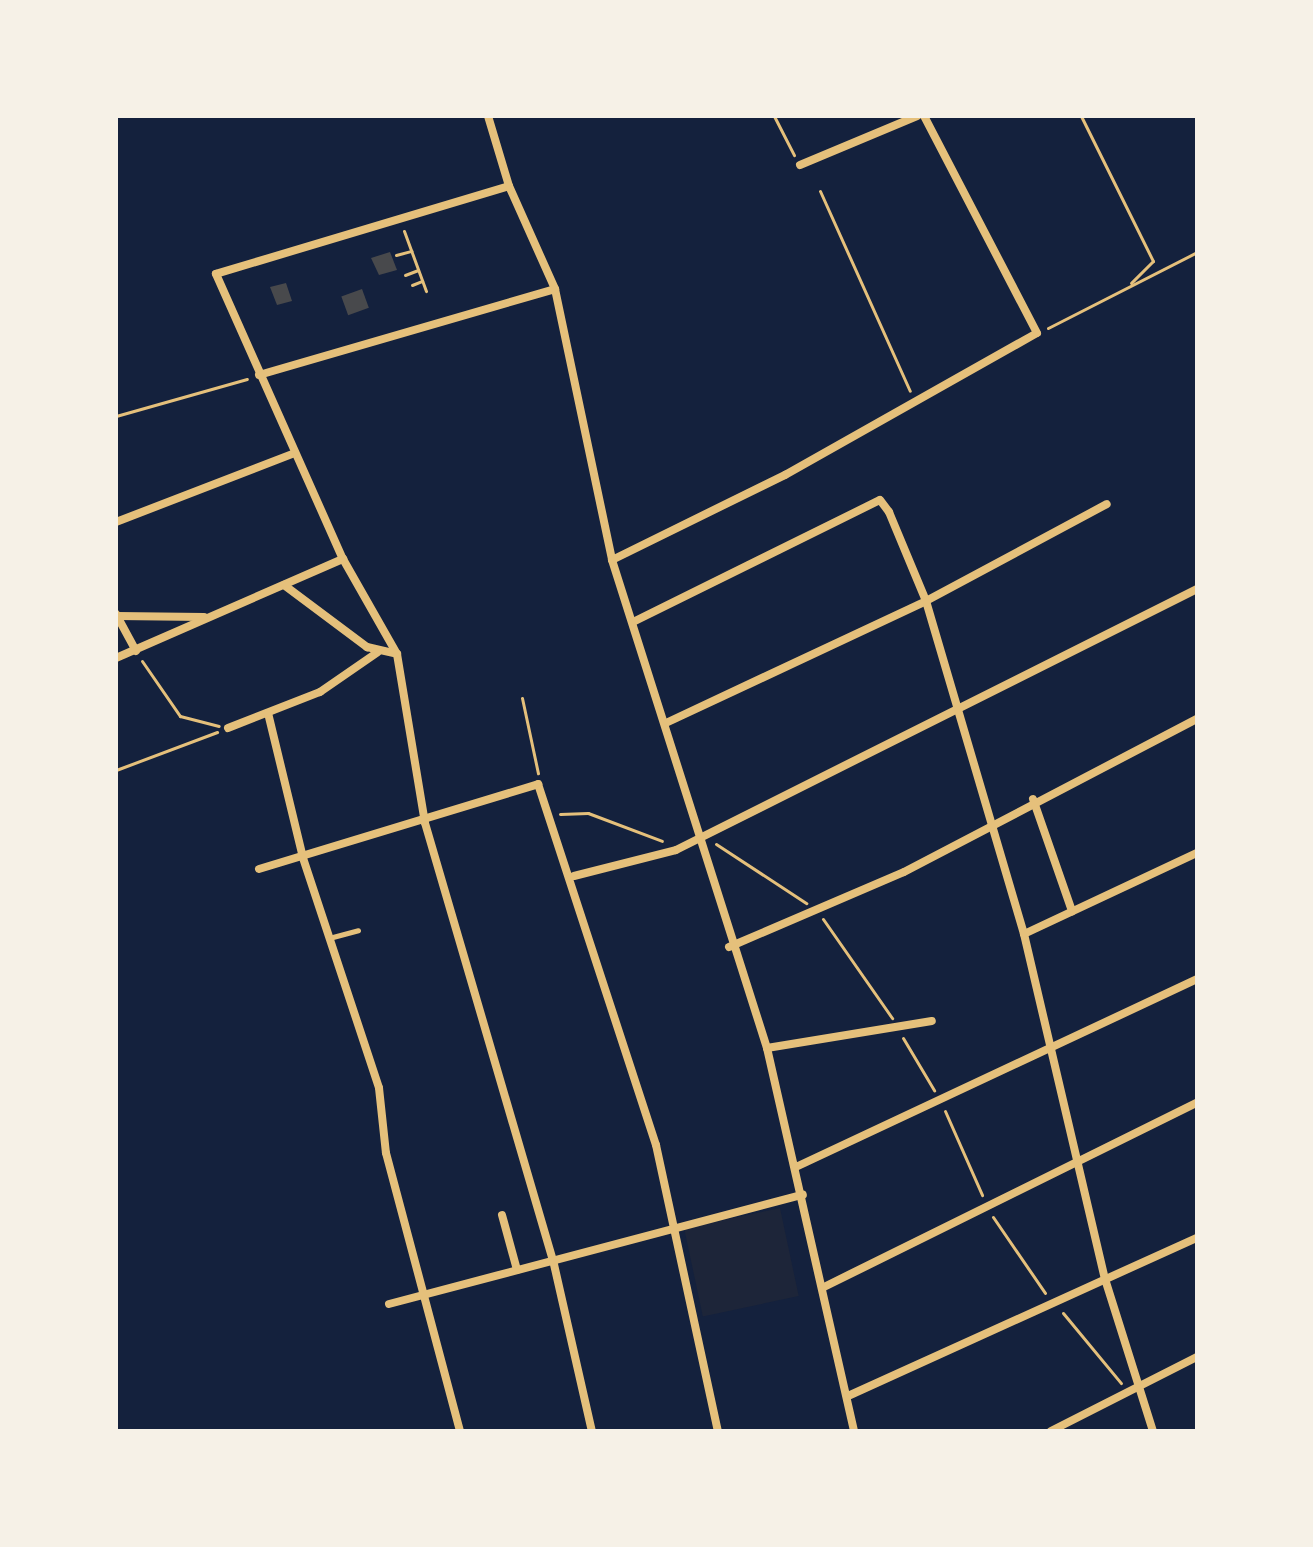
<!DOCTYPE html>
<html>
<head>
<meta charset="utf-8">
<style>
	body { margin:0 }
	#map { position:relative; width:1313px; height:1547px; overflow:hidden; background:#14213d; font-family:"Space Grotesk",sans-serif }
	div>[style] { position:absolute }
	.green>* { inset:0; background:#1d2539; transform-origin:0 0 }
	.building>* { inset:0; background:#48494c; transform-origin:0 0 }
	.path>* { height:3px; margin:-1.5px; padding:0 1.5px; transform-origin:1.5px; border-radius:1.5px; background:#e5c07b }
	.service>* { height:5px; margin:-2.5px; padding:0 2.5px; transform-origin:2.5px; border-radius:2.5px; background:#e5c07b }
	.minor>* { height:8px; margin:-4px; padding:0 4px; transform-origin:4px; border-radius:4px; background:#e5c07b }
	span { translate:-50% -50%; white-space:nowrap; text-align:center; line-height:1.15; -webkit-text-stroke:6px #f6f1e7; paint-order:stroke }
	.frame { position:absolute; inset:0; border:118px solid #f6f1e7; pointer-events:none }
</style>
</head>
<body>
<div id="map">
	<div class="green">
		<i style="left:780px;top:1208px;width:90px;height:98px;rotate:78deg"></i>
	</div>
	<div class="building">
		<i style="clip-path:polygon(390px 252px,397px 270px,379px 275px,371px 258px)"></i>
		<i style="clip-path:polygon(286px 283px,292px 301px,277px 305px,270px 287px)"></i>
		<i style="left:362px;top:289px;width:20px;height:22px;rotate:70deg"></i>
	</div>
	<div class="path">
		<i style="left:774px;top:116px;width:44px;rotate:62.9deg"></i>
		<i style="left:1081px;top:116px;width:162px;rotate:63.6deg"></i>
		<i style="left:1153px;top:261px;width:31px;rotate:135deg"></i>
		<i style="left:820px;top:191px;width:219px;rotate:65.8deg"></i>
		<i style="left:404px;top:231px;width:64px;rotate:69.9deg"></i>
		<i style="left:396px;top:255px;width:16px;rotate:-15deg"></i>
		<i style="left:405px;top:275px;width:14px;rotate:-21deg"></i>
		<i style="left:412px;top:285px;width:11px;rotate:-22deg"></i>
		<i style="left:1048px;top:328px;width:167px;rotate:-27deg"></i>
		<i style="left:116px;top:416px;width:136px;rotate:-15.8deg"></i>
		<i style="left:142px;top:661px;width:67px;rotate:55.4deg"></i>
		<i style="left:180px;top:716px;width:40px;rotate:14.4deg"></i>
		<i style="left:522px;top:698px;width:77px;rotate:78deg"></i>
		<i style="left:116px;top:770px;width:108px;rotate:-20.6deg"></i>
		<i style="left:560px;top:814px;width:28px;rotate:-2deg"></i>
		<i style="left:588px;top:813px;width:79px;rotate:20.7deg"></i>
		<i style="left:716px;top:844px;width:108px;rotate:33.2deg"></i>
		<i style="left:823px;top:919px;width:121px;rotate:55.1deg"></i>
		<i style="left:903px;top:1038px;width:61px;rotate:59.2deg"></i>
		<i style="left:945px;top:1111px;width:92px;rotate:66.2deg"></i>
		<i style="left:993px;top:1217px;width:92px;rotate:55.6deg"></i>
		<i style="left:1063px;top:1313px;width:91px;rotate:50.4deg"></i>
	</div>
	<div class="service">
		<i style="left:329px;top:938px;width:30px;rotate:-15deg"></i>
	</div>
	<div class="minor">
		<i style="left:488px;top:116px;width:73px;rotate:73.3deg"></i>
		<i style="left:509px;top:186px;width:113px;rotate:65.9deg"></i>
		<i style="left:555px;top:289px;width:277px;rotate:78.1deg"></i>
		<i style="left:612px;top:560px;width:512px;rotate:72.38deg"></i>
		<i style="left:767px;top:1048px;width:393px;rotate:77.2deg"></i>
		<i style="left:800px;top:165px;width:127px;rotate:-22.7deg"></i>
		<i style="left:509px;top:186px;width:306px;rotate:163.3deg"></i>
		<i style="left:216px;top:274px;width:312px;rotate:66deg"></i>
		<i style="left:343px;top:559px;width:109px;rotate:60.4deg"></i>
		<i style="left:397px;top:654px;width:171px;rotate:80.6deg"></i>
		<i style="left:425px;top:823px;width:455px;rotate:73.7deg"></i>
		<i style="left:553px;top:1260px;width:175px;rotate:77.2deg"></i>
		<i style="left:259px;top:375px;width:308px;rotate:-16.2deg"></i>
		<i style="left:116px;top:522px;width:192px;rotate:-21.1deg"></i>
		<i style="left:612px;top:560px;width:193px;rotate:-26.2deg"></i>
		<i style="left:785px;top:475px;width:289px;rotate:-29.4deg"></i>
		<i style="left:1037px;top:333px;width:245px;rotate:-117.5deg"></i>
		<i style="left:284px;top:585px;width:104px;rotate:36.8deg"></i>
		<i style="left:367px;top:647px;width:31px;rotate:13deg"></i>
		<i style="left:116px;top:614px;width:42px;rotate:61.6deg"></i>
		<i style="left:117px;top:616px;width:87px;rotate:0.7deg"></i>
		<i style="left:633px;top:622px;width:275px;rotate:-26.3deg"></i>
		<i style="left:880px;top:500px;width:15px;rotate:53deg"></i>
		<i style="left:889px;top:512px;width:96px;rotate:67.4deg"></i>
		<i style="left:926px;top:601px;width:347px;rotate:73.6deg"></i>
		<i style="left:1024px;top:934px;width:354px;rotate:76.8deg"></i>
		<i style="left:1105px;top:1279px;width:159px;rotate:72.5deg"></i>
		<i style="left:116px;top:658px;width:248px;rotate:-23.6deg"></i>
		<i style="left:268px;top:713px;width:149px;rotate:76.4deg"></i>
		<i style="left:303px;top:858px;width:242px;rotate:71.7deg"></i>
		<i style="left:379px;top:1088px;width:65px;rotate:83.9deg"></i>
		<i style="left:386px;top:1153px;width:288px;rotate:75.1deg"></i>
		<i style="left:668px;top:722px;width:285px;rotate:-25.1deg"></i>
		<i style="left:926px;top:601px;width:205px;rotate:-28.2deg"></i>
		<i style="left:228px;top:728px;width:99px;rotate:-21.4deg"></i>
		<i style="left:320px;top:692px;width:70px;rotate:-34.6deg"></i>
		<i style="left:1033px;top:799px;width:119px;rotate:70.8deg"></i>
		<i style="left:259px;top:869px;width:292px;rotate:-16.9deg"></i>
		<i style="left:538px;top:784px;width:380px;rotate:71.9deg"></i>
		<i style="left:656px;top:1145px;width:293px;rotate:77.8deg"></i>
		<i style="left:574px;top:876px;width:105px;rotate:-14.3deg"></i>
		<i style="left:676px;top:850px;width:583px;rotate:-26.61deg"></i>
		<i style="left:1024px;top:934px;width:191px;rotate:-25.1deg"></i>
		<i style="left:729px;top:947px;width:190px;rotate:-23.2deg"></i>
		<i style="left:904px;top:872px;width:331px;rotate:-27.6deg"></i>
		<i style="left:767px;top:1048px;width:167px;rotate:-9.3deg"></i>
		<i style="left:798px;top:1166px;width:441px;rotate:-25.1deg"></i>
		<i style="left:502px;top:1215px;width:57px;rotate:74.7deg"></i>
		<i style="left:824px;top:1287px;width:416px;rotate:-26.3deg"></i>
		<i style="left:389px;top:1304px;width:428px;rotate:-14.8deg"></i>
		<i style="left:848px;top:1396px;width:383px;rotate:-24.4deg"></i>
		<i style="left:1051px;top:1431px;width:164px;rotate:-26.9deg"></i>
	</div>
	<div class="frame"></div>
</div>
</body>
</html>
